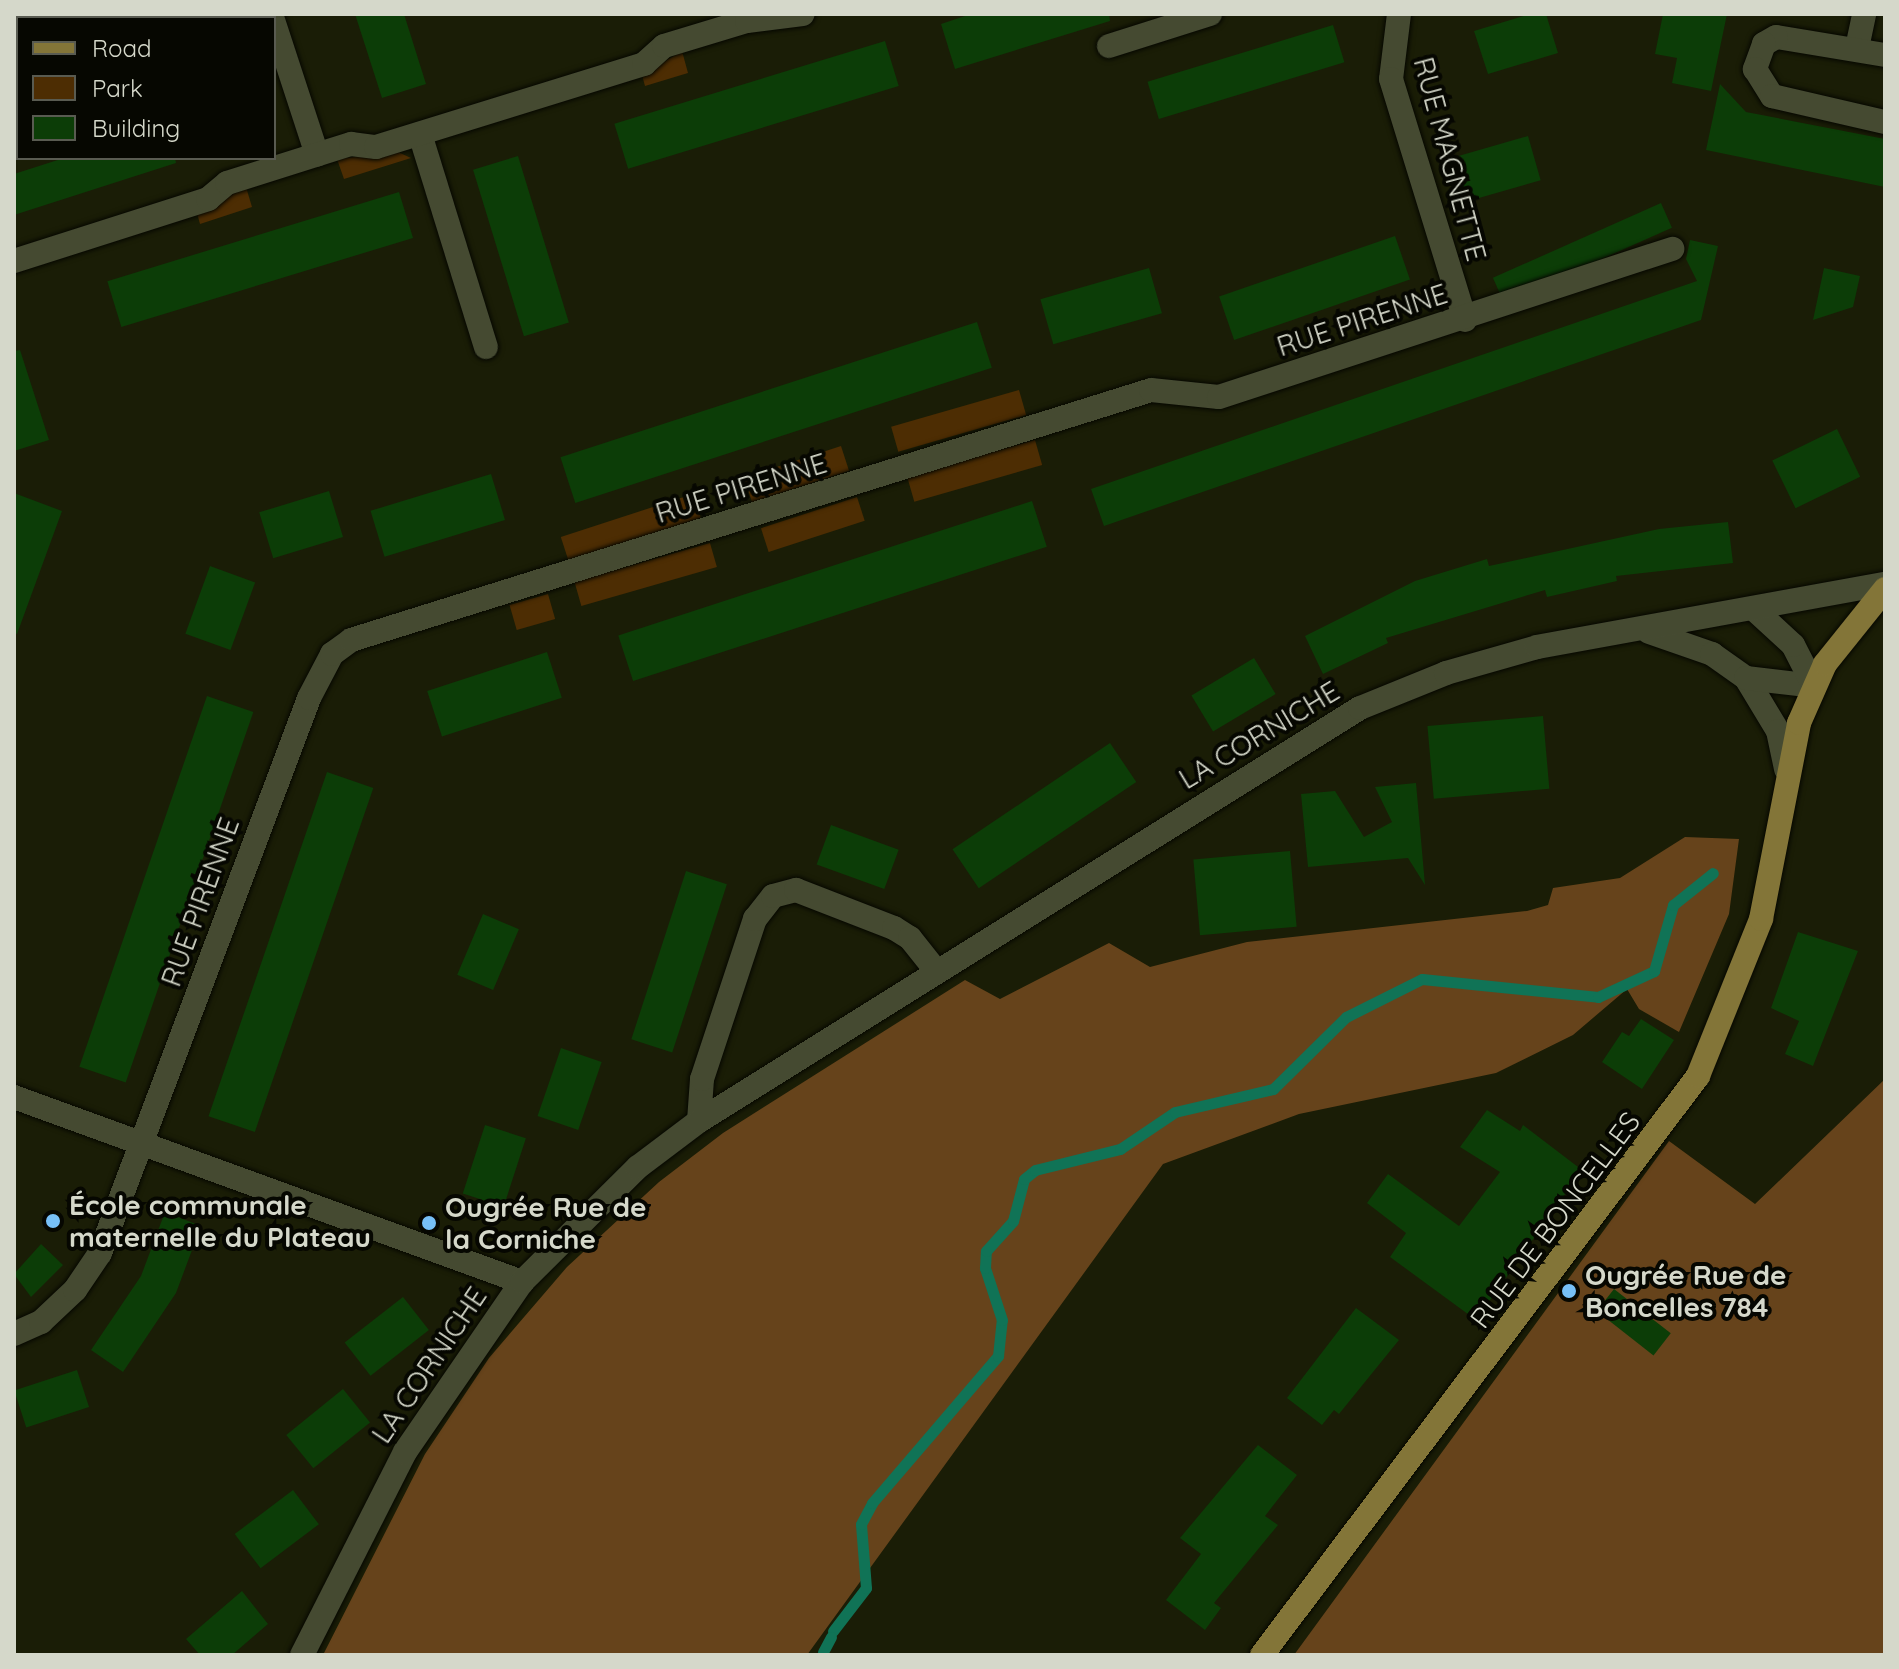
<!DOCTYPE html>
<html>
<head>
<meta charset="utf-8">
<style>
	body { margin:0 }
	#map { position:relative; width:1899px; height:1669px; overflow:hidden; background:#1a1d06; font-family:Quicksand,sans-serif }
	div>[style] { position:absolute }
	.green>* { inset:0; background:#4d2d03; transform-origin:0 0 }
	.forest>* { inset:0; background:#66431b }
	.stream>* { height:11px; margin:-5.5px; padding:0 5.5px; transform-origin:5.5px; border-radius:5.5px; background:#107356 }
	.building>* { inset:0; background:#0c3d07; transform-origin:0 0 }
	.roads { filter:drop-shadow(0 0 2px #060700) drop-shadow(0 0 2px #060700) }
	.minor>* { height:24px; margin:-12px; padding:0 12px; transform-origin:12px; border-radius:12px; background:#454a31 }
	.major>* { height:24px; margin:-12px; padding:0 12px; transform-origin:12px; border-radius:12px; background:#837538 }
	.dots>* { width:22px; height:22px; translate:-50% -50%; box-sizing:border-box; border:4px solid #060701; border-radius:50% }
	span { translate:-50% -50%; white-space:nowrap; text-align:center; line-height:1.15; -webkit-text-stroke:8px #060701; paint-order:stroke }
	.street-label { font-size:28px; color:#d5d8ca }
	.poi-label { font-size:28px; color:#d5d8ca; font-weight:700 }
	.left { translate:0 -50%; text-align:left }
	.frame { position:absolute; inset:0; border:16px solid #d5d8ca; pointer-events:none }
	.legend { position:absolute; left:16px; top:16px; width:260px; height:144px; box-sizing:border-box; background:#060701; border:2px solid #595b51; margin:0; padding:10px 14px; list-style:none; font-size:24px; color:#d5d8ca }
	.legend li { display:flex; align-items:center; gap:16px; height:40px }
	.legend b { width:40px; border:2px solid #595b51 }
</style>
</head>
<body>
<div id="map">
	<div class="green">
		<i style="clip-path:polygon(682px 51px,688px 73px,645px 86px,642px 75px)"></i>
		<i style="clip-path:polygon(398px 152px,411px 158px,344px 179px,337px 159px)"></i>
		<i style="clip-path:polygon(246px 187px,252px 207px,200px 224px,197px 213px)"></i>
		<i style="left:1019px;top:390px;width:26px;height:133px;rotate:74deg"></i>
		<i style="left:1035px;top:440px;width:26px;height:133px;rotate:74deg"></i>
		<i style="left:841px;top:446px;width:26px;height:102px;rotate:72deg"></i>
		<i style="left:693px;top:494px;width:25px;height:139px;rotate:72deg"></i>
		<i style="left:857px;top:497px;width:25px;height:101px;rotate:72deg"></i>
		<i style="left:710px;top:543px;width:25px;height:141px;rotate:74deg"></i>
		<i style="left:548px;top:594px;width:26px;height:40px;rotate:74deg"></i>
	</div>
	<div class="forest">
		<i style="clip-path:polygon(1685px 837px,1739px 839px,1729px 914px,1679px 1032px,1639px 1009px,1627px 989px,1573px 1035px,1496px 1073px,1299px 1114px,1163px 1164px,807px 1655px,323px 1655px,425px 1454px,489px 1358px,567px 1267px,659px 1182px,723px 1133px,965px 980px,1000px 999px,1109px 943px,1150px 967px,1247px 942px,1527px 911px,1548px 905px,1553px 888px,1620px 878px)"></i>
		<i style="clip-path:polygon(1885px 1079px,1885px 1655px,1294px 1655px,1669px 1141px,1755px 1204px)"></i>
	</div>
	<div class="stream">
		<i style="left:833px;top:1631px;width:54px;rotate:-52.5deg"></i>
		<i style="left:866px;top:1588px;width:64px;rotate:-94.5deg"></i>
		<i style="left:861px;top:1524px;width:24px;rotate:-62deg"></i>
		<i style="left:872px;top:1503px;width:194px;rotate:-49.4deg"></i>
		<i style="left:998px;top:1356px;width:36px;rotate:-84deg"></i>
		<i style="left:1002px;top:1320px;width:55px;rotate:-108.1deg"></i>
		<i style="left:985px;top:1268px;width:17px;rotate:-87deg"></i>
		<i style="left:986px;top:1251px;width:40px;rotate:-48deg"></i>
		<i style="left:1013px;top:1221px;width:43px;rotate:-75.3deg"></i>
		<i style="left:1024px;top:1179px;width:14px;rotate:-39deg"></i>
		<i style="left:1035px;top:1170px;width:88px;rotate:-13.9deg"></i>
		<i style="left:1120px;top:1149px;width:66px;rotate:-33.9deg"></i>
		<i style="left:1175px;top:1112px;width:101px;rotate:-13.2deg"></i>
		<i style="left:1273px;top:1089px;width:103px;rotate:-44.6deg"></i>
		<i style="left:1346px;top:1017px;width:85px;rotate:-26.6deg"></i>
		<i style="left:1422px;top:979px;width:177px;rotate:5.8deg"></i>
		<i style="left:1598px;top:997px;width:62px;rotate:-24.9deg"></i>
		<i style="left:1654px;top:971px;width:69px;rotate:-73.9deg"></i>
		<i style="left:1673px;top:905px;width:51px;rotate:-38.7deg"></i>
		<i style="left:823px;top:1652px;width:17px;rotate:-62deg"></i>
	</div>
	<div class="building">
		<i style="clip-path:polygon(355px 14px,404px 14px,426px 84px,382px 98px)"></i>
		<i style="clip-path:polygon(971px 14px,1109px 14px,1110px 21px,955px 69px,941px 24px)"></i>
		<i style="clip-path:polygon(1530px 14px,1546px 14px,1558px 53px,1488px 74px,1474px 31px)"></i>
		<i style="clip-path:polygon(1663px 14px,1727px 14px,1711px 91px,1672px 83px,1677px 58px,1655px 54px)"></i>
		<i style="left:1333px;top:25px;width:39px;height:194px;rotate:73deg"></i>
		<i style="left:885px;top:41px;width:47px;height:283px;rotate:73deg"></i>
		<i style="clip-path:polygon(1720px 84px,1746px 112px,1885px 139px,1885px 187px,1706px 150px)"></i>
		<i style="left:1528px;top:136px;width:46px;height:76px;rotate:74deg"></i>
		<i style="left:518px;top:156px;width:174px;height:47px;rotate:73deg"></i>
		<i style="clip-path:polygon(64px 158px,175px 158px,176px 163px,14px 215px,14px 174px)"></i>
		<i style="left:399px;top:192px;width:48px;height:305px;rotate:73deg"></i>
		<i style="left:1661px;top:203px;width:27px;height:184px;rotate:66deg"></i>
		<i style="left:1395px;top:236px;width:46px;height:186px;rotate:71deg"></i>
		<i style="clip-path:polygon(1690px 240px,1718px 246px,1701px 320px,1104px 526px,1091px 489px,1697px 281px,1686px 259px)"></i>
		<i style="left:1149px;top:268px;width:47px;height:113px;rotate:74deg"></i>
		<i style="clip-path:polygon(1824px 268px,1860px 276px,1853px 307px,1813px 320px)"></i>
		<i style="left:977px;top:322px;width:48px;height:438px;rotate:72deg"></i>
		<i style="clip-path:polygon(20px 350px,49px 440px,14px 451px,14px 351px)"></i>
		<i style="left:1837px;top:429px;width:53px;height:72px;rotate:64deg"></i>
		<i style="left:491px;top:474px;width:48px;height:126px;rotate:73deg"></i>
		<i style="left:329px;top:491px;width:48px;height:73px;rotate:73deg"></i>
		<i style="clip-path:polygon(14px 493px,62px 511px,17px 634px,14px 633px)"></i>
		<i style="left:1032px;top:501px;width:48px;height:435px;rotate:72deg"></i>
		<i style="clip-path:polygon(1728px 522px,1733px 563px,1616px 576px,1617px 581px,1547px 597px,1545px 590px,1386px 638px,1388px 643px,1323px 674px,1305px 636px,1415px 581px,1487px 559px,1489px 566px,1659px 529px)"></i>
		<i style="left:210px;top:566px;width:48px;height:72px;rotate:20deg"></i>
		<i style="left:547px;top:652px;width:48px;height:126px;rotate:72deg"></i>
		<i style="left:1254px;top:658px;width:42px;height:73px;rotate:59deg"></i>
		<i style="left:207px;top:696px;width:49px;height:392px;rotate:19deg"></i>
		<i style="left:1543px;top:716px;width:73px;height:116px;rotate:85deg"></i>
		<i style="left:1110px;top:743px;width:47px;height:190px;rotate:56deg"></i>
		<i style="left:327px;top:772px;width:49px;height:364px;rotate:19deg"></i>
		<i style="clip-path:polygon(1416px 783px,1425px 885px,1408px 858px,1308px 867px,1301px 794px,1335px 791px,1364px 837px,1392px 822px,1375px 787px)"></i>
		<i style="left:831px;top:825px;width:72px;height:42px;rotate:20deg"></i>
		<i style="left:1290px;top:851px;width:76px;height:97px;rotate:85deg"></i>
		<i style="left:686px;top:871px;width:43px;height:177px;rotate:18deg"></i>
		<i style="left:483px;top:914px;width:39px;height:66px;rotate:23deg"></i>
		<i style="clip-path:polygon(1798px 932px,1858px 951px,1813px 1066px,1785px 1054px,1799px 1021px,1771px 1008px)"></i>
		<i style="clip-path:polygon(1641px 1019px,1674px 1040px,1642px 1089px,1602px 1062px,1622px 1032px,1629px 1036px)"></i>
		<i style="left:561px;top:1048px;width:43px;height:72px;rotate:19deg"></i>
		<i style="clip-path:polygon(1487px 1110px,1520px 1131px,1523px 1125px,1582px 1170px,1476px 1320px,1390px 1257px,1406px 1233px,1367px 1203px,1388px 1174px,1459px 1226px,1500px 1172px,1460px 1147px)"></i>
		<i style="left:485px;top:1125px;width:43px;height:72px;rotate:18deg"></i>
		<i style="clip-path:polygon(165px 1212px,201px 1226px,176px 1293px,123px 1372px,91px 1350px,141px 1276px)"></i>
		<i style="clip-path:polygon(41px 1244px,63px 1265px,31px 1297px,14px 1274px)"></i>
		<i style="left:1614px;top:1289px;width:72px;height:28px;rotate:38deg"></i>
		<i style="left:403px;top:1297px;width:42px;height:74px;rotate:52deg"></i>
		<i style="clip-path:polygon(1356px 1308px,1399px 1340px,1339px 1414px,1334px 1410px,1322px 1425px,1287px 1398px)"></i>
		<i style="left:77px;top:1370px;width:39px;height:66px;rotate:72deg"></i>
		<i style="left:343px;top:1389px;width:43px;height:73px;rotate:51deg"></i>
		<i style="clip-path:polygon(1258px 1445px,1297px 1475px,1265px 1516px,1278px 1525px,1214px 1603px,1221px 1608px,1205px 1630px,1166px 1600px,1201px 1554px,1180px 1538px)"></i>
		<i style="left:293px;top:1490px;width:43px;height:73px;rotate:53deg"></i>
		<i style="clip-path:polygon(242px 1591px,268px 1624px,232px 1655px,200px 1655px,186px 1639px)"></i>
	</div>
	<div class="roads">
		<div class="minor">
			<i style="left:271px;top:14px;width:148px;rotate:71.9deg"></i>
			<i style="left:1399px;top:14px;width:65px;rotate:97deg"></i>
			<i style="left:1391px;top:79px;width:252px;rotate:72.9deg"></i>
			<i style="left:1109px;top:46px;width:106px;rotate:-17.6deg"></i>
			<i style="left:1857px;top:48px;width:35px;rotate:-78deg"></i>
			<i style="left:1885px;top:55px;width:110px;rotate:-170.6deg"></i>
			<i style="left:1776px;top:37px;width:14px;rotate:150deg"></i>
			<i style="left:1764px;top:44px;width:27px;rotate:110deg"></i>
			<i style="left:1755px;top:69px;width:32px;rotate:58deg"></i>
			<i style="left:1772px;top:96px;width:116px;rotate:13deg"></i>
			<i style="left:420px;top:134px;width:223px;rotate:72.8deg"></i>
			<i style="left:14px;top:261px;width:204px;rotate:-17.7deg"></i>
			<i style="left:208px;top:199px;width:25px;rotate:-40deg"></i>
			<i style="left:227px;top:183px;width:130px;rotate:-17.5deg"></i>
			<i style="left:351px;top:144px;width:25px;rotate:7deg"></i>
			<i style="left:376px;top:147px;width:281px;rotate:-17.2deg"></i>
			<i style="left:644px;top:64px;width:27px;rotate:-42deg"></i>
			<i style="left:664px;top:46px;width:87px;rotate:-16.8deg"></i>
			<i style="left:747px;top:21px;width:56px;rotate:-7.1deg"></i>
			<i style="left:1649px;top:632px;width:67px;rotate:19.2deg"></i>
			<i style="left:1712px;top:654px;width:42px;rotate:35.2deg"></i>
			<i style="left:1746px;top:678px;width:62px;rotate:58.9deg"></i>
			<i style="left:1778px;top:731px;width:39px;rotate:78deg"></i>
			<i style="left:1746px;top:678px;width:68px;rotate:6.7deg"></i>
			<i style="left:1814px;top:686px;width:46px;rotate:-117.1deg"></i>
			<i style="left:1793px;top:645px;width:53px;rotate:-137.3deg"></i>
			<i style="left:14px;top:1097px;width:541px;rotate:20.01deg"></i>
			<i style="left:699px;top:1121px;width:42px;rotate:-85.9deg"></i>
			<i style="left:702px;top:1079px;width:169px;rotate:-71.7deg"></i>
			<i style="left:755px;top:919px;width:29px;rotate:-52deg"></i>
			<i style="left:773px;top:896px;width:24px;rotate:-15deg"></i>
			<i style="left:796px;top:890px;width:105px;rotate:21.2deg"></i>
			<i style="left:894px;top:928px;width:19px;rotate:32deg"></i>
			<i style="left:910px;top:938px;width:43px;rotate:51.5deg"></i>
			<i style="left:14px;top:1334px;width:30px;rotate:-24deg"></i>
			<i style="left:41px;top:1322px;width:47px;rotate:-43.3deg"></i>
			<i style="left:75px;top:1290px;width:45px;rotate:-56deg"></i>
			<i style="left:100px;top:1253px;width:593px;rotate:-69.36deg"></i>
			<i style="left:309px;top:698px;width:50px;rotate:-62.4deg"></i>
			<i style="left:332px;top:654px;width:24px;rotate:-36deg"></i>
			<i style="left:351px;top:640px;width:838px;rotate:-17.35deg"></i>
			<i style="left:1151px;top:390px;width:68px;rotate:5.9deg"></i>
			<i style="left:1219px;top:397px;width:477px;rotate:-18.1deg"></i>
			<i style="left:302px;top:1655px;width:228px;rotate:-63.1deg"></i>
			<i style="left:405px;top:1452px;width:206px;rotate:-55.5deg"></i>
			<i style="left:522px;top:1282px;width:163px;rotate:-44.8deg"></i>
			<i style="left:638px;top:1167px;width:76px;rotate:-37deg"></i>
			<i style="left:699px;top:1121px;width:779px;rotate:-32deg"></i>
			<i style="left:1360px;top:708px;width:93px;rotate:-22.1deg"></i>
			<i style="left:1446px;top:673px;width:95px;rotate:-15.9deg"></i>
			<i style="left:1537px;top:647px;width:354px;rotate:-10.3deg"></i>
		</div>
		<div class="major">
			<i style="left:1262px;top:1655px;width:725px;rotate:-53.02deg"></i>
			<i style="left:1698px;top:1076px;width:169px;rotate:-68.1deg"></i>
			<i style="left:1761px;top:919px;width:200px;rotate:-79deg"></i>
			<i style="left:1799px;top:723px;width:64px;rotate:-66.2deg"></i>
			<i style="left:1825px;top:664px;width:96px;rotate:-51.3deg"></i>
		</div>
	</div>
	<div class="dots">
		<i style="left:53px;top:1221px;background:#77c0f7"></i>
		<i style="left:429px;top:1223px;background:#77c0f7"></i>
		<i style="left:1569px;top:1291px;background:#77c0f7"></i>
	</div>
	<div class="street-label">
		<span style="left:1450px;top:159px;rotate:75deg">RUE MAGNETTE</span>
		<span style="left:1362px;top:320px;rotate:-18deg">RUE PIRENNE</span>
		<span style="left:741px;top:488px;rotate:-17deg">RUE PIRENNE</span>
		<span style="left:1259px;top:735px;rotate:-31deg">LA CORNICHE</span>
		<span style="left:200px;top:902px;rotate:-70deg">RUE PIRENNE</span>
		<span style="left:1555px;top:1220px;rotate:-53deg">RUE DE BONCELLES</span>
		<span style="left:429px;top:1365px;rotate:-56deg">LA CORNICHE</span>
	</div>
	<div class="poi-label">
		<span class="left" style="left:69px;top:1221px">École communale<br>maternelle du Plateau</span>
		<span class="left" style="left:445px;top:1223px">Ougrée Rue de<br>la Corniche</span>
		<span class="left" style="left:1585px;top:1291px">Ougrée Rue de<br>Boncelles 784</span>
	</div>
	<div class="frame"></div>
	<ul class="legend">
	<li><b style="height:10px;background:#837538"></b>Road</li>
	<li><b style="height:22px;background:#4d2d03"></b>Park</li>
	<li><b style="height:22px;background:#0c3d07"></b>Building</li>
	</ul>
</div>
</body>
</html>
